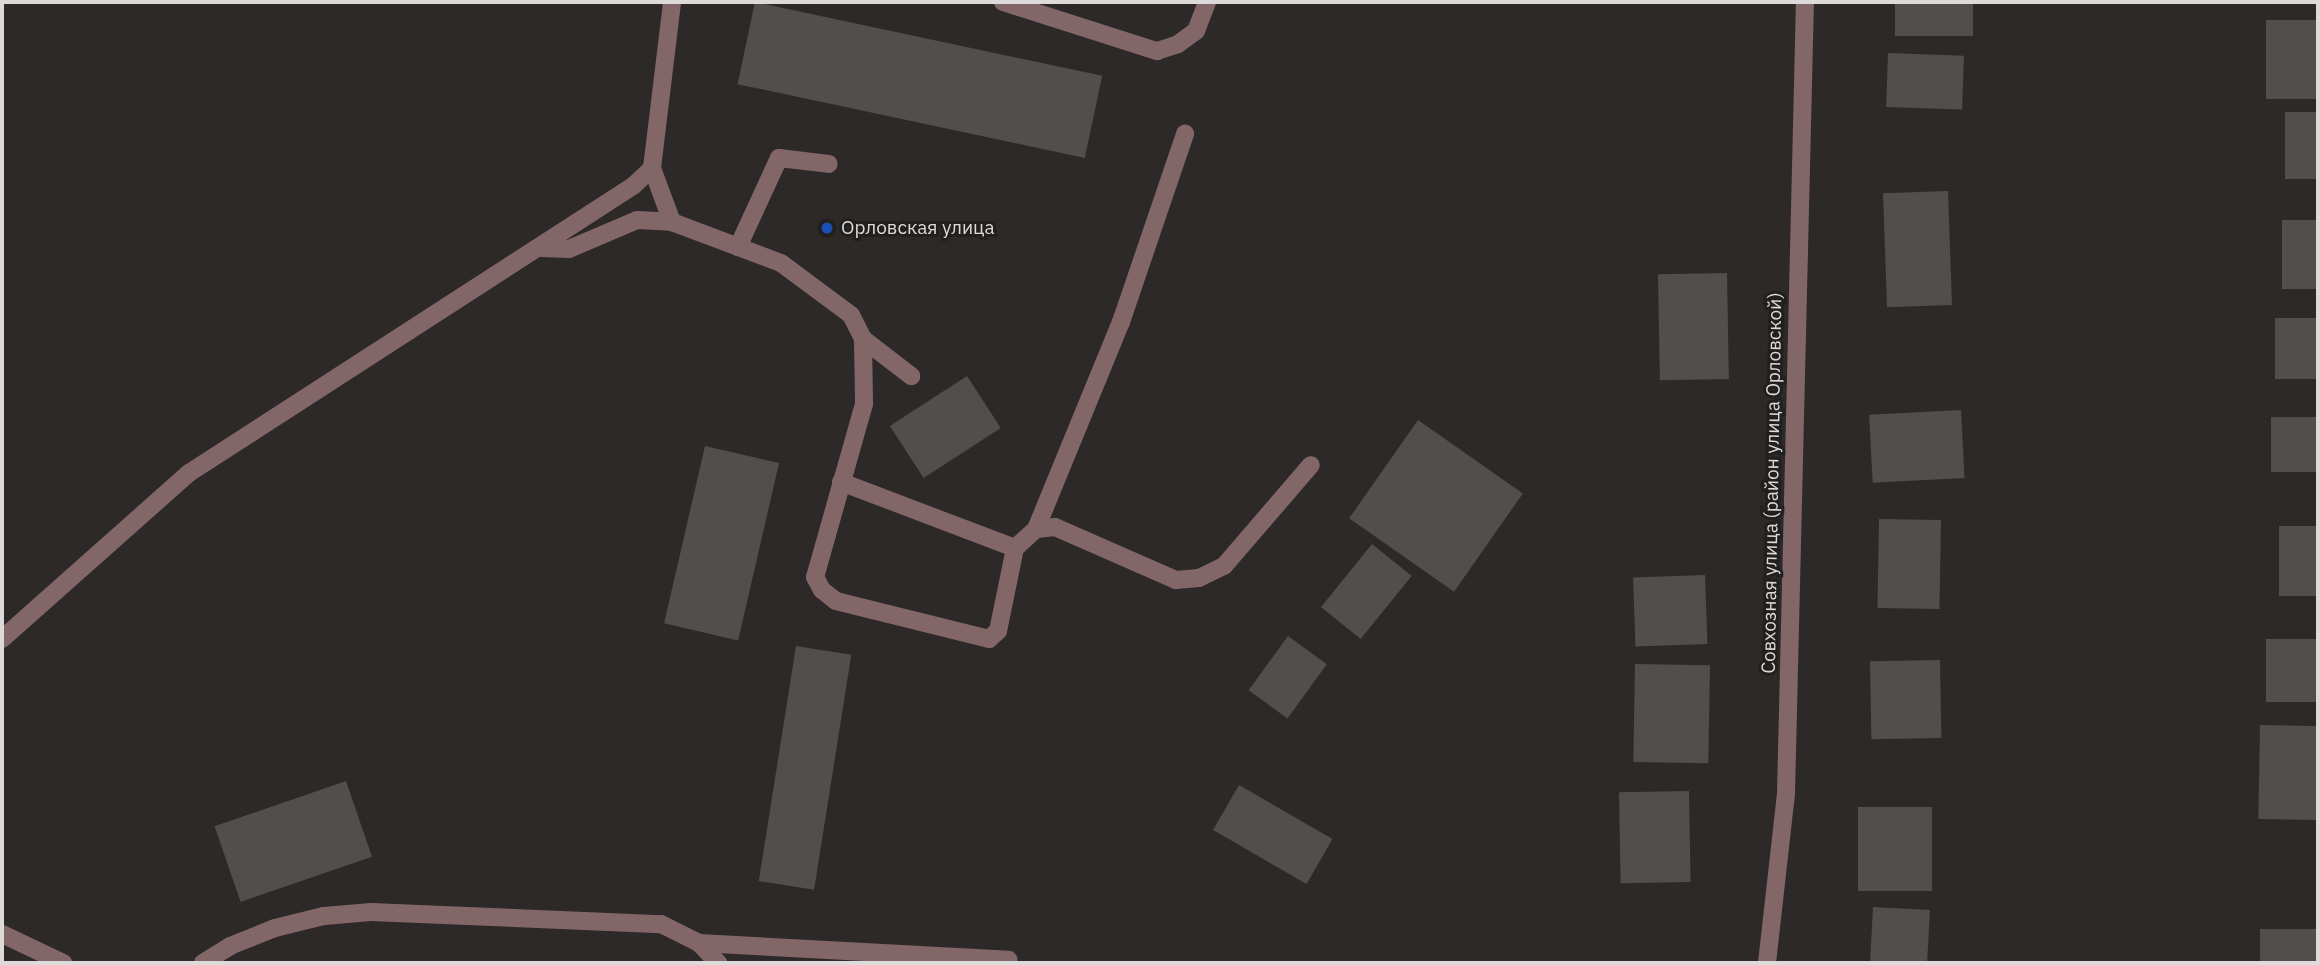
<!DOCTYPE html>
<html>
<head>
<meta charset="utf-8">
<style>
	body { margin:0 }
	#map { position:relative; width:2320px; height:965px; overflow:hidden; background:#2c2928; font-family:"IBM Plex Sans",sans-serif }
	div>[style] { position:absolute }
	.building>* { inset:0; background:#524e4e; transform-origin:0 0 }
	.minor>* { height:18px; margin:-9px; padding:0 9px; transform-origin:9px; border-radius:9px; background:#836768 }
	.dots>* { width:19px; height:19px; translate:-50% -50%; box-sizing:border-box; border:4px solid #22201e; border-radius:50% }
	span { translate:-50% -50%; white-space:nowrap; text-align:center; line-height:1.15; -webkit-text-stroke:6px #22201e; paint-order:stroke }
	.poi-label { font-size:19px; color:#dddbda }
	.left { translate:0 -50%; text-align:left }
	.street-label { font-size:19px; color:#dddbda }
	.frame { position:absolute; inset:0; border:4px solid #dddbda; pointer-events:none }
</style>
</head>
<body>
<div id="map">
	<div class="building">
		<i style="left:755px;top:2px;width:355px;height:84px;rotate:12deg"></i>
		<i style="left:1895px;top:2px;width:78px;height:34px"></i>
		<i style="left:2318px;top:20px;width:79px;height:52px;rotate:90deg"></i>
		<i style="left:1888px;top:53px;width:76px;height:54px;rotate:2deg"></i>
		<i style="left:2285px;top:112px;width:33px;height:67px"></i>
		<i style="left:1948px;top:191px;width:114px;height:65px;rotate:88deg"></i>
		<i style="left:2318px;top:220px;width:69px;height:36px;rotate:90deg"></i>
		<i style="left:1727px;top:273px;width:106px;height:69px;rotate:89deg"></i>
		<i style="left:2275px;top:318px;width:43px;height:61px"></i>
		<i style="left:967px;top:376px;width:62px;height:92px;rotate:57deg"></i>
		<i style="left:1961px;top:410px;width:68px;height:92px;rotate:87deg"></i>
		<i style="left:2318px;top:417px;width:55px;height:47px;rotate:90deg"></i>
		<i style="left:1418px;top:420px;width:128px;height:120px;rotate:35deg"></i>
		<i style="left:705px;top:446px;width:76px;height:182px;rotate:13deg"></i>
		<i style="left:1879px;top:519px;width:62px;height:89px;rotate:1deg"></i>
		<i style="left:2318px;top:526px;width:70px;height:39px;rotate:90deg"></i>
		<i style="left:1372px;top:544px;width:51px;height:81px;rotate:39deg"></i>
		<i style="left:1705px;top:575px;width:69px;height:72px;rotate:88deg"></i>
		<i style="left:1288px;top:636px;width:48px;height:67px;rotate:36deg"></i>
		<i style="left:2318px;top:639px;width:63px;height:52px;rotate:90deg"></i>
		<i style="left:796px;top:646px;width:56px;height:238px;rotate:9deg"></i>
		<i style="left:1940px;top:660px;width:78px;height:70px;rotate:89deg"></i>
		<i style="left:1635px;top:664px;width:75px;height:98px;rotate:1deg"></i>
		<i style="left:2260px;top:725px;width:58px;height:94px;rotate:1deg"></i>
		<i style="left:346px;top:781px;width:80px;height:139px;rotate:71deg"></i>
		<i style="left:1239px;top:785px;width:108px;height:52px;rotate:30deg"></i>
		<i style="left:1689px;top:791px;width:91px;height:70px;rotate:89deg"></i>
		<i style="left:1932px;top:807px;width:84px;height:74px;rotate:90deg"></i>
		<i style="left:1873px;top:907px;width:57px;height:56px;rotate:3deg"></i>
		<i style="left:2318px;top:929px;width:34px;height:58px;rotate:90deg"></i>
	</div>
	<div class="minor">
		<i style="left:1003px;top:2px;width:162px;rotate:17.7deg"></i>
		<i style="left:1157px;top:51px;width:22px;rotate:-18deg"></i>
		<i style="left:1178px;top:44px;width:22px;rotate:-36deg"></i>
		<i style="left:1196px;top:31px;width:31px;rotate:-69deg"></i>
		<i style="left:652px;top:168px;width:58px;rotate:69.7deg"></i>
		<i style="left:738px;top:247px;width:98px;rotate:-65.3deg"></i>
		<i style="left:779px;top:158px;width:50px;rotate:6.8deg"></i>
		<i style="left:542px;top:248px;width:27px;rotate:2deg"></i>
		<i style="left:569px;top:249px;width:74px;rotate:-23.1deg"></i>
		<i style="left:637px;top:220px;width:35px;rotate:3deg"></i>
		<i style="left:672px;top:222px;width:116px;rotate:20.6deg"></i>
		<i style="left:781px;top:263px;width:87px;rotate:36.6deg"></i>
		<i style="left:851px;top:315px;width:27px;rotate:63deg"></i>
		<i style="left:863px;top:339px;width:65px;rotate:89.1deg"></i>
		<i style="left:864px;top:404px;width:180px;rotate:105.8deg"></i>
		<i style="left:815px;top:577px;width:15px;rotate:62deg"></i>
		<i style="left:822px;top:590px;width:18px;rotate:38deg"></i>
		<i style="left:836px;top:601px;width:158px;rotate:13.9deg"></i>
		<i style="left:989px;top:639px;width:12px;rotate:-42deg"></i>
		<i style="left:998px;top:631px;width:85px;rotate:-78.4deg"></i>
		<i style="left:1015px;top:548px;width:28px;rotate:-42deg"></i>
		<i style="left:1036px;top:529px;width:19px;rotate:-6deg"></i>
		<i style="left:1055px;top:527px;width:132px;rotate:23.7deg"></i>
		<i style="left:1176px;top:580px;width:23px;rotate:-5deg"></i>
		<i style="left:1199px;top:578px;width:28px;rotate:-26deg"></i>
		<i style="left:1224px;top:566px;width:133px;rotate:-49.3deg"></i>
		<i style="left:863px;top:339px;width:61px;rotate:37.6deg"></i>
		<i style="left:841px;top:482px;width:186px;rotate:20.8deg"></i>
		<i style="left:1036px;top:529px;width:224px;rotate:-67.7deg"></i>
		<i style="left:1121px;top:322px;width:199px;rotate:-71.2deg"></i>
		<i style="left:2px;top:639px;width:250px;rotate:-41.6deg"></i>
		<i style="left:189px;top:473px;width:529px;rotate:-32.88deg"></i>
		<i style="left:633px;top:186px;width:26px;rotate:-43deg"></i>
		<i style="left:652px;top:168px;width:167px;rotate:-83.1deg"></i>
		<i style="left:2px;top:934px;width:68px;rotate:25.4deg"></i>
		<i style="left:699px;top:943px;width:310px;rotate:3.1deg"></i>
		<i style="left:203px;top:963px;width:32px;rotate:-32deg"></i>
		<i style="left:230px;top:946px;width:48px;rotate:-21.8deg"></i>
		<i style="left:275px;top:928px;width:50px;rotate:-13.8deg"></i>
		<i style="left:324px;top:916px;width:47px;rotate:-4.9deg"></i>
		<i style="left:371px;top:912px;width:290px;rotate:2.4deg"></i>
		<i style="left:661px;top:924px;width:42px;rotate:26.6deg"></i>
		<i style="left:699px;top:943px;width:28px;rotate:46deg"></i>
		<i style="left:1767px;top:963px;width:170px;rotate:-83.6deg"></i>
		<i style="left:1786px;top:794px;width:792px;rotate:-88.63deg"></i>
	</div>
	<div class="dots">
		<i style="left:827px;top:228px;background:#1a4fb4"></i>
	</div>
	<div class="poi-label">
		<span class="left" style="left:841px;top:228px">Орловская улица</span>
	</div>
	<div class="street-label">
		<span style="left:1772px;top:483px;rotate:-89deg">Совхозная улица (район улица Орловской)</span>
	</div>
	<div class="frame"></div>
</div>
</body>
</html>
